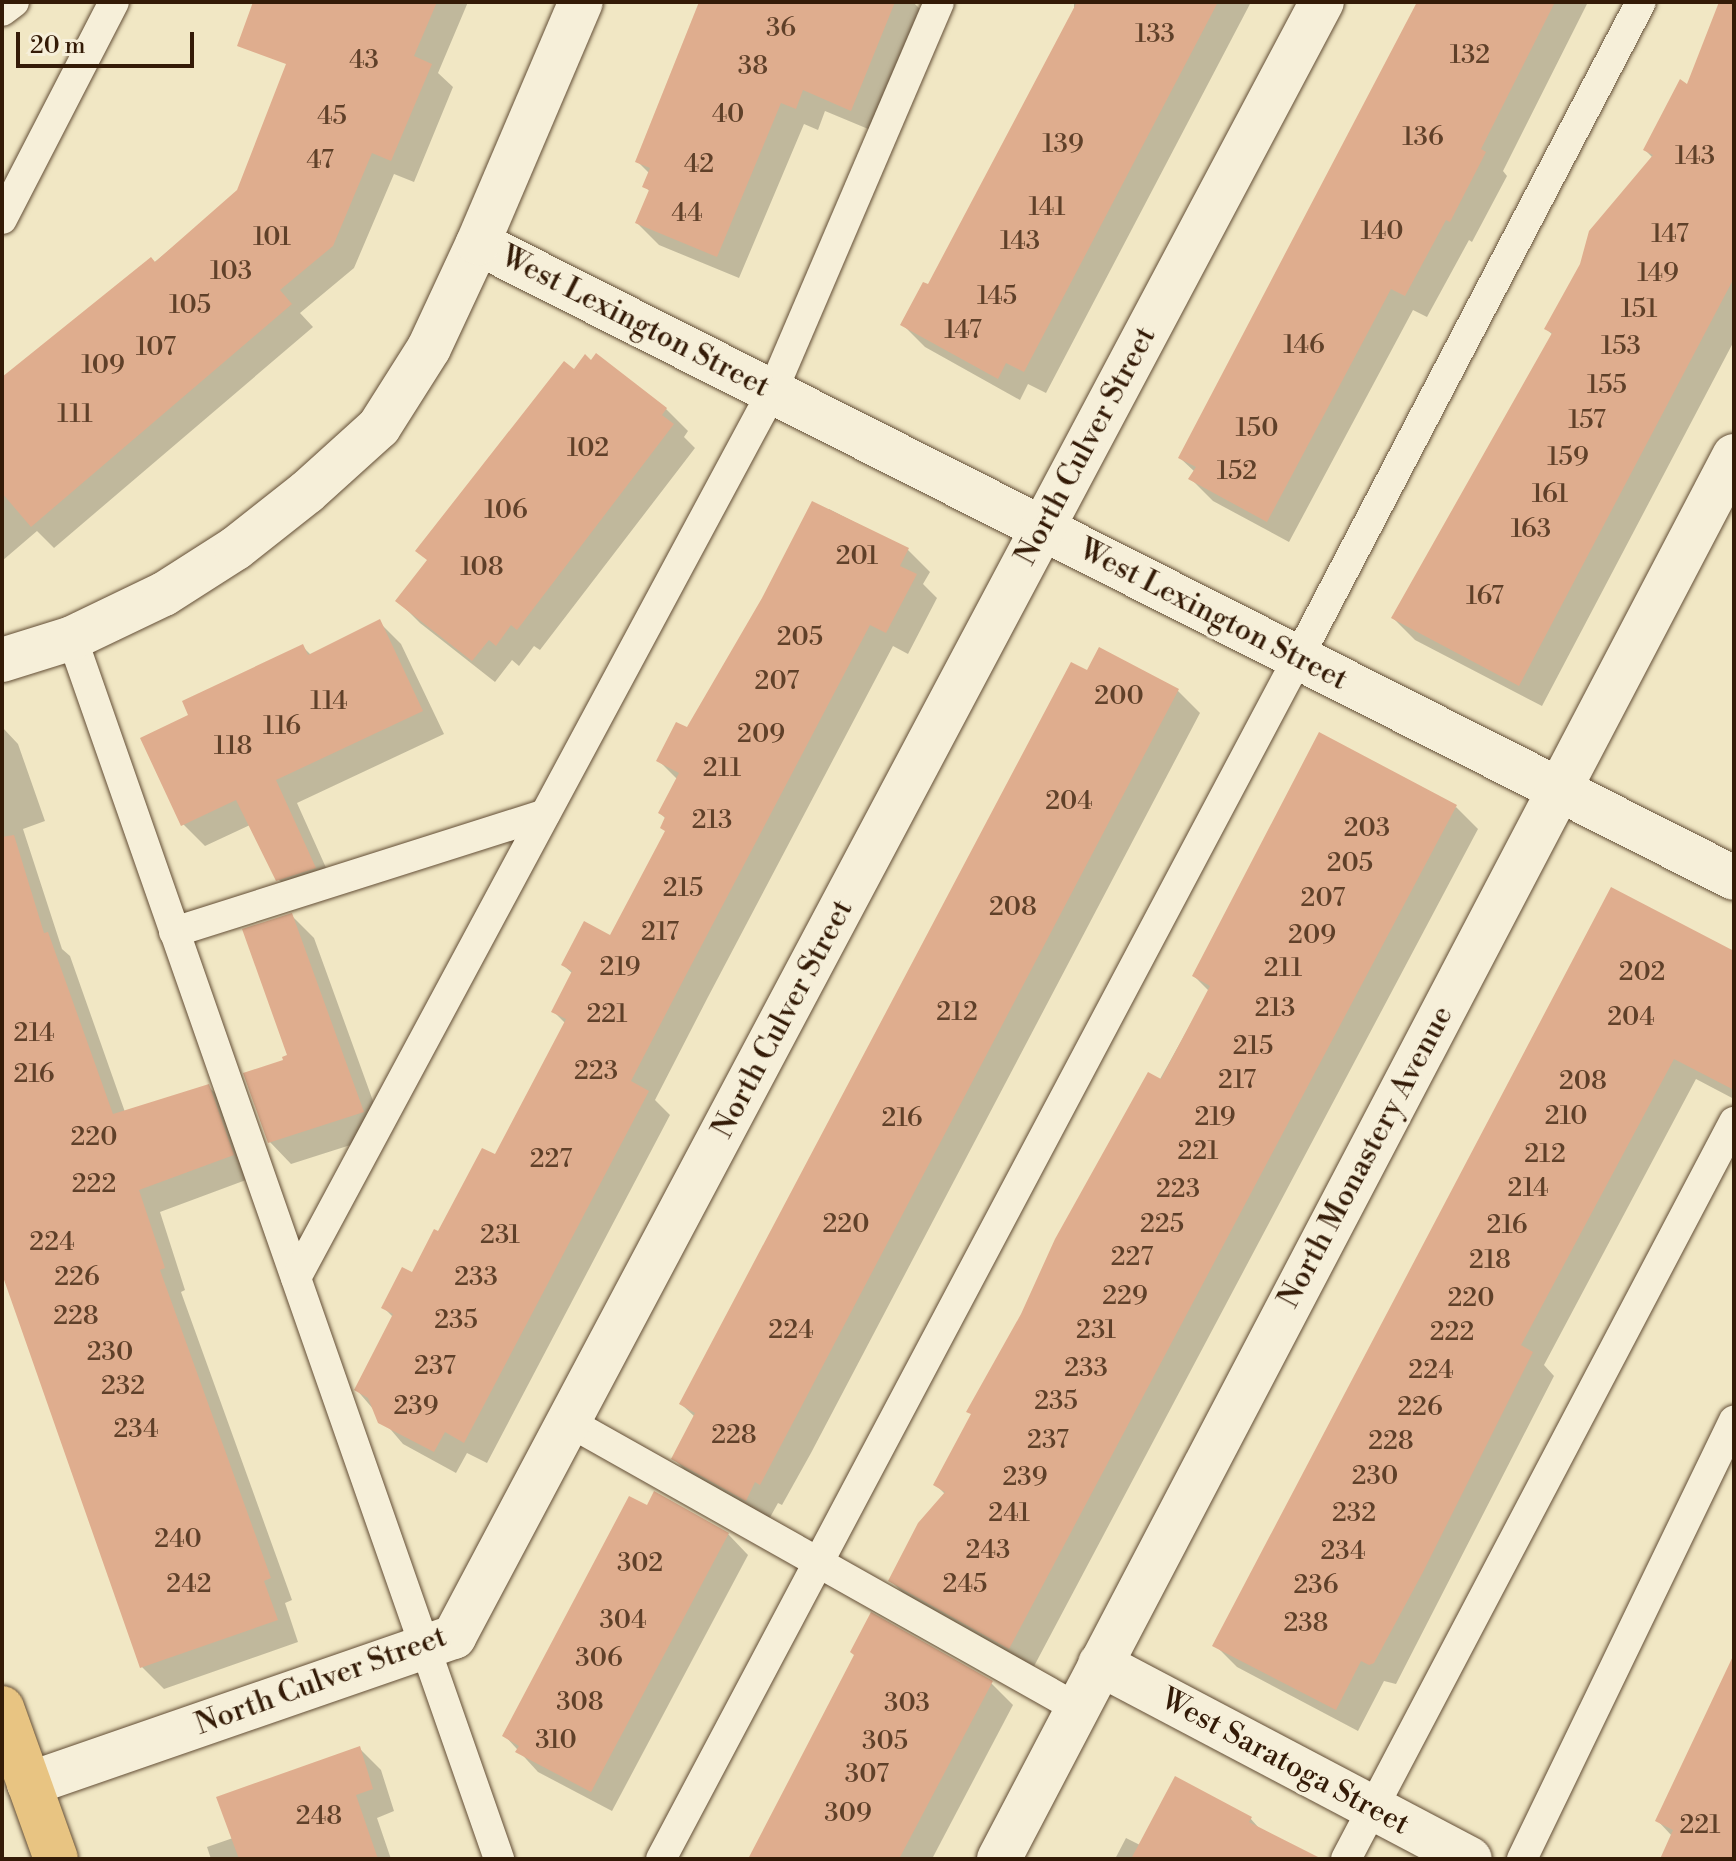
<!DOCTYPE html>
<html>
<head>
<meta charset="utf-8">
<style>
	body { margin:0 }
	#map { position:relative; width:1736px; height:1861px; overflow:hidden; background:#f1e7c4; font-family:"Libre Bodoni",serif }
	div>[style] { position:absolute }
	.shadow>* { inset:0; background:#0003 }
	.building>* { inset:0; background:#dfad8e }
	.roads { filter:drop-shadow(0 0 2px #634e36) drop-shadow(0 0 2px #634e36) }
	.lane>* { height:30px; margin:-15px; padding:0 15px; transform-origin:15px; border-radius:15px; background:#f6efd9 }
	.street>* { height:44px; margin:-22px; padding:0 22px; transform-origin:22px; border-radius:22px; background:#f6efd9 }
	.primary>* { height:44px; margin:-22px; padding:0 22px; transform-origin:22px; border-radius:22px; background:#e8c482 }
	span { translate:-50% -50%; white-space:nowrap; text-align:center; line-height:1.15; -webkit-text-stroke:7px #f6efd9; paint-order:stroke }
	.number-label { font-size:26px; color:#5f4029 }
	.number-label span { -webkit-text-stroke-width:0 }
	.street-label { font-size:30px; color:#341b07 }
	.frame { position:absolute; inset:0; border:4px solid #341b07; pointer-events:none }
	.scale { position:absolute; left:16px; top:32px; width:178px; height:36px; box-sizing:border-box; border:4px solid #341b07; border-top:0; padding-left:10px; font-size:24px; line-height:28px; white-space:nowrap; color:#341b07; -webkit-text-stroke:6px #f6efd9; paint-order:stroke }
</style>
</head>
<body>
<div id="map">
	<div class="shadow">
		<i style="clip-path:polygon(339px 2px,468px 2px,438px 73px,453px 87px,414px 182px,394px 174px,354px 268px,300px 313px,313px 327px,54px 548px,37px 531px,2px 561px,2px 389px,239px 192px)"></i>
		<i style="clip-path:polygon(703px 2px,913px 2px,922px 11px,873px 131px,825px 111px,818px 130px,804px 124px,739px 278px,659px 245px,637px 223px,650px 192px,645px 186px,650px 174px,638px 162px)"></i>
		<i style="clip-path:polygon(1074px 2px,1251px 2px,1046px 393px,1028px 384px,1020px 400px,925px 347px,903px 325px,929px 287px,1074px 11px)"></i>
		<i style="clip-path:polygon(1420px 2px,1588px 2px,1503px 171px,1507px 176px,1472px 242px,1469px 240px,1427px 317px,1413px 310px,1289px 542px,1213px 501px,1191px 479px,1195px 472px,1180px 458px)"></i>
		<i style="clip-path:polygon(1734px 12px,1734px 341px,1542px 706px,1415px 640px,1393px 618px,1553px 335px,1546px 329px,1653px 158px,1645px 150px)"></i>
		<i style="clip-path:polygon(574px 372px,666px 409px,688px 431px,684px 437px,695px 448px,540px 650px,534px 646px,519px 666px,512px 660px,495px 682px,420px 623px,398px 601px)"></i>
		<i style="clip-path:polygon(829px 509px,908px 550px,930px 572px,923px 584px,937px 598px,908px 654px,893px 646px,708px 997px,655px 1100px,670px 1115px,487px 1463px,467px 1453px,456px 1473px,403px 1444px,356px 1389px,394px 1318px,383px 1307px,413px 1274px,496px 1156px,566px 1024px,553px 1011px,573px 974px,563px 965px,611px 937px,667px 832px,666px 819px,660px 813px,678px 780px,659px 761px,688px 730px)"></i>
		<i style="clip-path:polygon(379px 622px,401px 644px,444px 734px,297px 803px,336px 890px,300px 902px,278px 879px,250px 825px,205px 846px,183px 824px,191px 716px,302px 646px,311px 655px)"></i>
		<i style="clip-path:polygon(1100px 650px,1178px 691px,1200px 713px,811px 1453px,782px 1505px,778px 1503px,768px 1521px,695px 1480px,673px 1458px,695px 1417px,681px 1404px)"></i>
		<i style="clip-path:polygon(2px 727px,18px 744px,45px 821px,23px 829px,62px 949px,70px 956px,125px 1112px,208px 1086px,231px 1109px,254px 1177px,160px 1212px,185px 1290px,181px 1292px,292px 1600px,285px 1603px,298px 1642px,164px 1689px,142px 1667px,2px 1271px)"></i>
		<i style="clip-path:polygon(1456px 807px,1478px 829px,1032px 1670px,912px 1602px,890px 1580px,945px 1494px,935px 1484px,1209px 991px,1194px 976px)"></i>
		<i style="clip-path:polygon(292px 916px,314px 938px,385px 1134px,291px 1164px,269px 1141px,289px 1056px)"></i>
		<i style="clip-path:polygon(1734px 953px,1734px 1099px,1696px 1079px,1544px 1365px,1554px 1376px,1396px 1684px,1384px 1681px,1358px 1731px,1237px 1667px,1215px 1645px)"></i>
		<i style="clip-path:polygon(648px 1508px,728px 1534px,748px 1555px,612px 1811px,538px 1772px,505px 1736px)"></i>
		<i style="clip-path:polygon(1734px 1659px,1734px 1859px,1677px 1859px,1672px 1836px,1657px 1820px)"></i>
		<i style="clip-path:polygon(991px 1683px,1013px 1705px,932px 1859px,750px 1859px)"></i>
		<i style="clip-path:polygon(359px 1748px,381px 1770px,394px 1811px,377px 1818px,391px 1859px,211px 1859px,207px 1847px,233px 1838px)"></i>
		<i style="clip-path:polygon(1250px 1818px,1287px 1859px,1115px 1859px,1126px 1838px,1140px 1845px)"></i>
	</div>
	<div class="building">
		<i style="clip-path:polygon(253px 2px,437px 2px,414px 56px,432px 64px,391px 161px,372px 153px,333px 246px,280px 290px,292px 304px,31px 527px,2px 493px,2px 377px,151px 257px,155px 262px,237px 190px,286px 64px,237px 46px)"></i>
		<i style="clip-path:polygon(699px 2px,895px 2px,851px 111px,803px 90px,796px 109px,781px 103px,717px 257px,635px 223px,649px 190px,642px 187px,650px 168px,635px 162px)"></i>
		<i style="clip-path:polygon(1077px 2px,1218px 2px,1024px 372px,1006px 363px,998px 379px,900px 325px,923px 282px,928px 284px)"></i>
		<i style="clip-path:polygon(1417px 2px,1555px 2px,1481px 149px,1486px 152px,1450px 222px,1446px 220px,1405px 296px,1391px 289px,1267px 522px,1188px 479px,1196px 467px,1178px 458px)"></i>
		<i style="clip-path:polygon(1719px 2px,1734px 2px,1734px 278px,1519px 686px,1391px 618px,1552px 333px,1544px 329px,1580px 264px,1589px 231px,1653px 155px,1643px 150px,1680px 79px,1687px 84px)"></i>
		<i style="clip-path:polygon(596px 353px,667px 408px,662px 415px,674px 424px,517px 630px,511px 625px,496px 646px,489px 640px,472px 661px,395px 601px,427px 560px,415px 551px,564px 361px,574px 369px,585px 354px,591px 360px)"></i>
		<i style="clip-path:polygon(812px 501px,909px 548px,900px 566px,917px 574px,886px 633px,870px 625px,686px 975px,631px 1081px,649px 1091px,464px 1443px,445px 1432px,434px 1452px,378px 1423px,368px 1398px,354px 1390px,393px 1314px,381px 1308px,402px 1267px,412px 1272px,434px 1229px,438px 1231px,482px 1148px,495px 1154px,566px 1019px,551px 1012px,572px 971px,561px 965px,584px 921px,610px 935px,665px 831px,660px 828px,665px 817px,658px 813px,679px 773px,656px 761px,676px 722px,687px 727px,762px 598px)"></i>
		<i style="clip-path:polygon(380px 619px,423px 711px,276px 780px,316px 868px,276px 881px,236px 800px,181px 826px,140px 738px,188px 715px,182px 701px,303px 644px,308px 655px)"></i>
		<i style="clip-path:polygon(1099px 647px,1179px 689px,789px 1430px,760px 1485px,755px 1482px,746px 1501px,671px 1459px,695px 1413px,679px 1404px,1071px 662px,1087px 670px)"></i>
		<i style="clip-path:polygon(1319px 732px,1457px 805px,1009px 1649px,888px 1581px,918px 1523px,945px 1492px,933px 1485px,971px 1414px,966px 1412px,1021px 1314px,1055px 1239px,1148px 1072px,1161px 1079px,1210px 986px,1192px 976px)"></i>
		<i style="clip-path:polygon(14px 835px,44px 933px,48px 932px,113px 1114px,209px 1084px,234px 1155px,139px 1190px,165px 1268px,160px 1270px,271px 1578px,264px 1581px,278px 1620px,140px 1668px,2px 1274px,2px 837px)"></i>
		<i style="clip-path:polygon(1611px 887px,1734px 951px,1734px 1090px,1674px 1059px,1521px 1345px,1533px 1352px,1423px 1572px,1374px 1663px,1369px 1665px,1361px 1661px,1336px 1710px,1212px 1646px)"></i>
		<i style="clip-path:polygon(292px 913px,364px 1112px,268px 1143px,243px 1073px,283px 1060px,282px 1057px,287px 1055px,242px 929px)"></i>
		<i style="clip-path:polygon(654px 1491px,729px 1533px,591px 1792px,515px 1752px,519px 1746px,502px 1736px,629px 1496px,647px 1505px)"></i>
		<i style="clip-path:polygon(871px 1612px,993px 1681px,899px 1859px,748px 1859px,854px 1655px,850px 1652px)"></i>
		<i style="clip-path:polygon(1734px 1654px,1734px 1859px,1660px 1859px,1673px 1830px,1655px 1821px)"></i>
		<i style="clip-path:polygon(360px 1746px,373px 1789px,356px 1795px,378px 1859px,239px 1859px,216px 1797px)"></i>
		<i style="clip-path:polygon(1175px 1776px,1252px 1817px,1249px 1822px,1322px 1859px,1131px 1859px)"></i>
	</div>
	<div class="roads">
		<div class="lane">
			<i style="left:2px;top:11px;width:15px;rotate:-37deg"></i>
			<i style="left:2px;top:219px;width:244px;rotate:-62.7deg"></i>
			<i style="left:72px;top:638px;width:1294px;rotate:70.72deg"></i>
			<i style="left:174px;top:932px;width:389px;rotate:-17.6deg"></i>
			<i style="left:296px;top:1278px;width:1006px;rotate:-61.75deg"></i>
			<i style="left:772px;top:392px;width:424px;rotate:-66.8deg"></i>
			<i style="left:569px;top:1422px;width:583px;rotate:29.38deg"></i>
			<i style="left:661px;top:1859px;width:1359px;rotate:-62.06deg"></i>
			<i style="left:1298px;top:658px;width:740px;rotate:-62.4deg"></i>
			<i style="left:1346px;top:1859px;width:833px;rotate:-62.24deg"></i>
			<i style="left:1522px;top:1859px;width:487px;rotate:-64.2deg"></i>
		</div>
		<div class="street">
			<i style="left:478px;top:243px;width:1407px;rotate:26.82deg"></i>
			<i style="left:2px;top:660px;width:73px;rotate:-17.4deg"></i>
			<i style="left:72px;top:638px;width:102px;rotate:-25.6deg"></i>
			<i style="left:164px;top:594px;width:85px;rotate:-32.6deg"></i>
			<i style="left:236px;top:548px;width:90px;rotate:-38.3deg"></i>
			<i style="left:307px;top:492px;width:97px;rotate:-42.1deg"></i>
			<i style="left:379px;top:427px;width:93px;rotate:-57.7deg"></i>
			<i style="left:429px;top:348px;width:116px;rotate:-65deg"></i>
			<i style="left:478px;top:243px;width:262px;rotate:-66.9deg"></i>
			<i style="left:1100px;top:1664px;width:418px;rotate:27.8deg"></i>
			<i style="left:29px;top:1784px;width:450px;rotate:-19.1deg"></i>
			<i style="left:454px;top:1637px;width:1851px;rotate:-62.04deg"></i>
			<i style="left:999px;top:1859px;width:1584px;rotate:-62.35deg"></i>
		</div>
		<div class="primary">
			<i style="left:2px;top:1708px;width:160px;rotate:70.3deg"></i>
		</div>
	</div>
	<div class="number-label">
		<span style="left:781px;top:29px">36</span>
		<span style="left:1155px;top:35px">133</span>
		<span style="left:1470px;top:56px">132</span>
		<span style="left:364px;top:61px">43</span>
		<span style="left:753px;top:67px">38</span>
		<span style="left:728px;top:115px">40</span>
		<span style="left:332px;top:117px">45</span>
		<span style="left:1423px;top:138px">136</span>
		<span style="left:1063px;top:145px">139</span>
		<span style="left:1695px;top:157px">143</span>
		<span style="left:320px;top:161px">47</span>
		<span style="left:699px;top:165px">42</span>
		<span style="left:1047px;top:208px">141</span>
		<span style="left:687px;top:214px">44</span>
		<span style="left:1382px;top:232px">140</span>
		<span style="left:1670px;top:235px">147</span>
		<span style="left:272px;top:238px">101</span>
		<span style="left:1020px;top:242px">143</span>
		<span style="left:231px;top:272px">103</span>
		<span style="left:1658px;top:274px">149</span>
		<span style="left:997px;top:297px">145</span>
		<span style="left:190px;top:306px">105</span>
		<span style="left:1639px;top:310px">151</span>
		<span style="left:963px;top:331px">147</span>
		<span style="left:1304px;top:346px">146</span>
		<span style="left:1621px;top:347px">153</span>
		<span style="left:156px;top:348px">107</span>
		<span style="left:103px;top:366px">109</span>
		<span style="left:1607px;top:386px">155</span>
		<span style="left:75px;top:415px">111</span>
		<span style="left:1587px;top:421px">157</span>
		<span style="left:1257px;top:429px">150</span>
		<span style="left:588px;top:449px">102</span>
		<span style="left:1568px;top:458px">159</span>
		<span style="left:1237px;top:472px">152</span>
		<span style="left:1550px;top:495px">161</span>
		<span style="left:506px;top:511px">106</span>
		<span style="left:1531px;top:530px">163</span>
		<span style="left:857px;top:557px">201</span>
		<span style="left:482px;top:568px">108</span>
		<span style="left:1485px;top:597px">167</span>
		<span style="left:800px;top:638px">205</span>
		<span style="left:777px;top:682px">207</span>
		<span style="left:1119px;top:697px">200</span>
		<span style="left:329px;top:702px">114</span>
		<span style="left:282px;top:727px">116</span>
		<span style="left:761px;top:735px">209</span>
		<span style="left:233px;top:747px">118</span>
		<span style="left:722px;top:769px">211</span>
		<span style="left:1069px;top:802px">204</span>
		<span style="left:712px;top:821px">213</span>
		<span style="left:1367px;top:829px">203</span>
		<span style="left:1350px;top:864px">205</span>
		<span style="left:683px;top:889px">215</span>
		<span style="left:1323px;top:899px">207</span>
		<span style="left:1013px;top:908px">208</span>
		<span style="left:660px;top:933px">217</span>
		<span style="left:1312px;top:936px">209</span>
		<span style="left:620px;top:968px">219</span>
		<span style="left:1283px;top:969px">211</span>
		<span style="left:1642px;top:973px">202</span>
		<span style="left:1275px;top:1009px">213</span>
		<span style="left:957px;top:1013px">212</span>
		<span style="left:607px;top:1015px">221</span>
		<span style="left:1631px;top:1018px">204</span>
		<span style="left:34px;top:1034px">214</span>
		<span style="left:1253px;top:1047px">215</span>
		<span style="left:596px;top:1072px">223</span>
		<span style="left:34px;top:1075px">216</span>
		<span style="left:1237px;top:1081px">217</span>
		<span style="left:1583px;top:1082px">208</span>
		<span style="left:1566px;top:1117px">210</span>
		<span style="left:1215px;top:1118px">219</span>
		<span style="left:902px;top:1119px">216</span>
		<span style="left:94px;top:1138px">220</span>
		<span style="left:1198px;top:1152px">221</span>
		<span style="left:1545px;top:1155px">212</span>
		<span style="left:551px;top:1160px">227</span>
		<span style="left:94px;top:1185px">222</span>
		<span style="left:1528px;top:1189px">214</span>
		<span style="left:1178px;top:1190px">223</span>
		<span style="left:846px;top:1225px">220</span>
		<span style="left:1162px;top:1225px">225</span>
		<span style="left:1507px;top:1226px">216</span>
		<span style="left:500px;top:1236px">231</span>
		<span style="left:52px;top:1243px">224</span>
		<span style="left:1132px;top:1258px">227</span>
		<span style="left:1490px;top:1261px">218</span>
		<span style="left:77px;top:1278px">226</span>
		<span style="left:476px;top:1278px">233</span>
		<span style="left:1125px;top:1297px">229</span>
		<span style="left:1471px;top:1299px">220</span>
		<span style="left:76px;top:1317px">228</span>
		<span style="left:456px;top:1321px">235</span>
		<span style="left:791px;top:1331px">224</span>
		<span style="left:1096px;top:1331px">231</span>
		<span style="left:1452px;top:1333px">222</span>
		<span style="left:110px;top:1353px">230</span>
		<span style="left:435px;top:1367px">237</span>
		<span style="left:1086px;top:1369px">233</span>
		<span style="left:1431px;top:1371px">224</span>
		<span style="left:123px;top:1387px">232</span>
		<span style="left:1056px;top:1402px">235</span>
		<span style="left:416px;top:1407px">239</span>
		<span style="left:1420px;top:1408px">226</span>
		<span style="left:136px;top:1430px">234</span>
		<span style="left:734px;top:1436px">228</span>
		<span style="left:1048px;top:1441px">237</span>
		<span style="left:1391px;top:1442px">228</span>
		<span style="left:1375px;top:1477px">230</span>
		<span style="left:1025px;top:1478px">239</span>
		<span style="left:1009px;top:1514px">241</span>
		<span style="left:1354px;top:1514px">232</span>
		<span style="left:178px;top:1540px">240</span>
		<span style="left:988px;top:1551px">243</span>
		<span style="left:1343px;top:1552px">234</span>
		<span style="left:640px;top:1564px">302</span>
		<span style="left:189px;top:1585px">242</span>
		<span style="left:965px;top:1585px">245</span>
		<span style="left:1316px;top:1586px">236</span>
		<span style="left:623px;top:1621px">304</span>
		<span style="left:1306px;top:1624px">238</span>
		<span style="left:599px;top:1659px">306</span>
		<span style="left:580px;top:1703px">308</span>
		<span style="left:907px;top:1704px">303</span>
		<span style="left:556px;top:1741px">310</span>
		<span style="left:885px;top:1742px">305</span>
		<span style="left:867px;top:1775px">307</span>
		<span style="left:848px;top:1814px">309</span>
		<span style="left:319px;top:1817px">248</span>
		<span style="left:1700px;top:1826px">221</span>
	</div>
	<div class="street-label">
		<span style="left:635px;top:322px;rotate:27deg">West Lexington Street</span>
		<span style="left:1086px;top:446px;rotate:-62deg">North Culver Street</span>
		<span style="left:1213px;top:615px;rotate:27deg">West Lexington Street</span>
		<span style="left:783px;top:1019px;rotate:-62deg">North Culver Street</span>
		<span style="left:1366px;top:1157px;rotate:-62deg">North Monastery Avenue</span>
		<span style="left:321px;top:1681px;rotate:-20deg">North Culver Street</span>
		<span style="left:1285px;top:1762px;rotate:28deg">West Saratoga Street</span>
	</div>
	<div class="frame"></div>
	<div class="scale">20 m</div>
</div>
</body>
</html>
